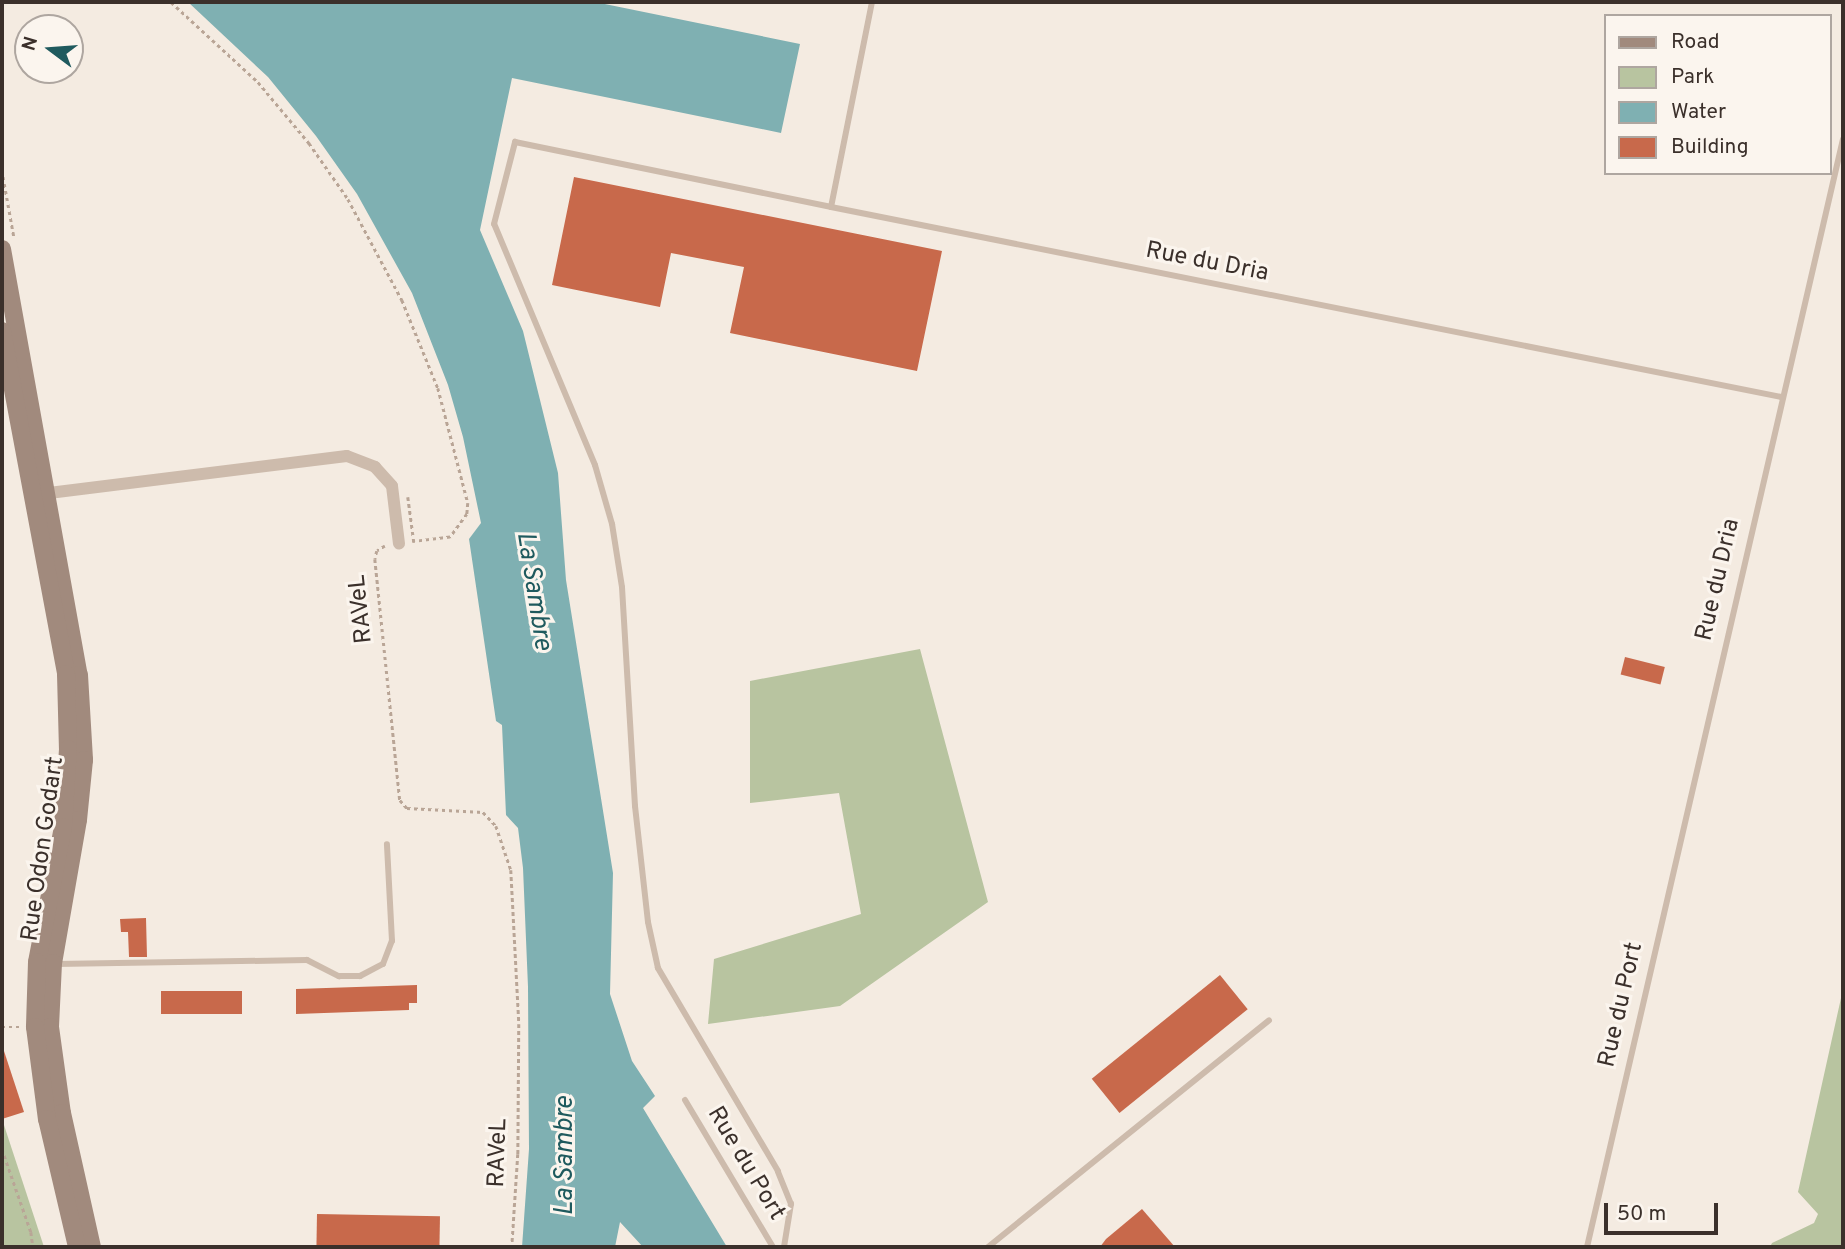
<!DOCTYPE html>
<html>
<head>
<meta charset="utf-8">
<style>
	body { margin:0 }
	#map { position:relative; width:1845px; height:1249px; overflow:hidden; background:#f4ebe1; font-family:Overpass,sans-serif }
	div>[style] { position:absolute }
	.green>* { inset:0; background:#b8c4a0 }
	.water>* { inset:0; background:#7fb0b2 }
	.building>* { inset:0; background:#c8694b; transform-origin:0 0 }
	.path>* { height:2.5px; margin-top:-1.25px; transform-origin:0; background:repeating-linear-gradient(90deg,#b9a596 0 3.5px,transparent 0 7px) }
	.service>* { height:6px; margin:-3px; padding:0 3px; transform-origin:3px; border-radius:3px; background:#cdbbac }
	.minor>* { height:12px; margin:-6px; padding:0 6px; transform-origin:6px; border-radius:6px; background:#cdbbac }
	.secondary>* { height:18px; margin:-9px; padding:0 9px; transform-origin:9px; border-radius:9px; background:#a18a7d }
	span { translate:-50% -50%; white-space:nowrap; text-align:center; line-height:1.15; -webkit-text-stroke:6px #fbf5ee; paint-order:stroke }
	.street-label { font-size:24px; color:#3b302b }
	.water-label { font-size:26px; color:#1f5a5e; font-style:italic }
	.frame { position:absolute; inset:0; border:4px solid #3b302b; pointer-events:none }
	.legend { position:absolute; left:1604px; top:14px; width:228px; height:161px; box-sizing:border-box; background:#fbf5ee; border:2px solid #aea6a0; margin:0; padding:9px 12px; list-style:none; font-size:21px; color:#3b302b }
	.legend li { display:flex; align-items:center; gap:14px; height:35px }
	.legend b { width:35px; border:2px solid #aea6a0 }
	.north { position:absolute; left:14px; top:14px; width:70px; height:70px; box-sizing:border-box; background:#fbf5ee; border:2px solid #aea6a0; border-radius:50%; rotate:286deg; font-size:19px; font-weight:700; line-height:28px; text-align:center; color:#3b302b }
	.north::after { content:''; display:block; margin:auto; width:24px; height:32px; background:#1f5a5e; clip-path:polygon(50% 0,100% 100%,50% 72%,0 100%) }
	.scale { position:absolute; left:1604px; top:1203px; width:114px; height:32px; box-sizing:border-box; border:4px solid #3b302b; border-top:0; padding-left:9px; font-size:21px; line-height:24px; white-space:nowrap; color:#3b302b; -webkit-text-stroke:5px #fbf5ee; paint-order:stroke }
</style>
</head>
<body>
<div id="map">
	<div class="green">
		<i style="clip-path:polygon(920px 649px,988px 902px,840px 1006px,708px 1024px,714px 959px,861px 914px,839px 793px,750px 803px,750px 681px)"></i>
		<i style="clip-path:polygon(1843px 989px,1843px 1247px,1770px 1247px,1772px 1243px,1814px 1223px,1818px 1214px,1798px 1192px)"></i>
		<i style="clip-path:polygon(2px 1119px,44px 1247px,2px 1247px)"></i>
	</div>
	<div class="water">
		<i style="clip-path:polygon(188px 2px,595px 2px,800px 44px,781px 133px,512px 78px,480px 230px,523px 331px,558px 473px,566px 580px,613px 873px,610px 994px,632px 1061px,655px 1096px,643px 1108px,727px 1247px,643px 1247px,620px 1222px,615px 1247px,522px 1247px,529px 1149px,528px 987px,523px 868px,518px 828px,506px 815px,502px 725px,496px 721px,469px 539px,481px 523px,463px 437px,448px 385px,412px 293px,357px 194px,316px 136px,268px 77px)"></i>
	</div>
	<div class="building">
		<i style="clip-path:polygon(574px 177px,942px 251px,917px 371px,730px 333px,744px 267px,671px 253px,660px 307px,552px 285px)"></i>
		<i style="left:1625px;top:657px;width:41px;height:18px;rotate:14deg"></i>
		<i style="clip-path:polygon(146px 918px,147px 957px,129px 957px,128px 932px,121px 932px,120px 919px)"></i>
		<i style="left:1220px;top:975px;width:44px;height:165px;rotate:51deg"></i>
		<i style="clip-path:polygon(417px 985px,417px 1003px,409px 1003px,409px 1010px,296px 1014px,296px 989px)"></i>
		<i style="left:242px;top:991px;width:23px;height:81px;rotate:90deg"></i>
		<i style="clip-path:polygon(4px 1051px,24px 1112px,2px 1119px,2px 1052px)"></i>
		<i style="clip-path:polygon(1142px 1209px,1175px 1247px,1100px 1247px,1106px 1239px)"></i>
		<i style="left:317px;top:1214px;width:123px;height:33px;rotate:1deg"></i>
	</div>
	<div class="path">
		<i style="left:171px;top:2px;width:118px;rotate:42.6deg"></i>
		<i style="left:258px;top:82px;width:80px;rotate:50.1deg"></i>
		<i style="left:309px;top:143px;width:68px;rotate:55.1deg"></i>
		<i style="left:348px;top:199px;width:115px;rotate:61.9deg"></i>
		<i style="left:402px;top:300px;width:95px;rotate:67.8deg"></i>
		<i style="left:438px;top:388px;width:119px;rotate:75.4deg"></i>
		<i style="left:468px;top:503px;width:11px;rotate:95deg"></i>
		<i style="left:467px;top:514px;width:29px;rotate:126deg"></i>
		<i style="left:450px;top:537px;width:38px;rotate:173deg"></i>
		<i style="left:2px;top:170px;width:68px;rotate:79.8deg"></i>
		<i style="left:408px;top:497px;width:45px;rotate:82.4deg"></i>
		<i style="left:385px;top:546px;width:9px;rotate:148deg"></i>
		<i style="left:377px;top:551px;width:8px;rotate:104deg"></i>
		<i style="left:375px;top:559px;width:242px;rotate:84.1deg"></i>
		<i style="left:400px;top:800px;width:11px;rotate:49deg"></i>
		<i style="left:407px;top:808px;width:76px;rotate:3deg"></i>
		<i style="left:483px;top:812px;width:19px;rotate:47deg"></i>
		<i style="left:496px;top:826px;width:46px;rotate:71.2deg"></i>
		<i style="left:511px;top:870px;width:154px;rotate:87deg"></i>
		<i style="left:519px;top:1024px;width:130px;rotate:90.4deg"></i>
		<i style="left:518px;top:1154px;width:93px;rotate:93.7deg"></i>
		<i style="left:2px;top:1027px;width:17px"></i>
		<i style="left:2px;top:1149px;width:88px;rotate:70.7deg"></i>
		<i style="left:31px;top:1232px;width:15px;rotate:82deg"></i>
	</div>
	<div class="service">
		<i style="left:872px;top:2px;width:209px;rotate:101.3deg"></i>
		<i style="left:831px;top:207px;width:969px;rotate:11.31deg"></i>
		<i style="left:56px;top:964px;width:251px;rotate:-0.9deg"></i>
		<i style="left:307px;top:960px;width:36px;rotate:27deg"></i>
		<i style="left:339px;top:976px;width:21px"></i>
		<i style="left:360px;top:976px;width:26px;rotate:-28deg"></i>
		<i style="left:383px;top:964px;width:25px;rotate:-69deg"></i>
		<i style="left:392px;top:941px;width:97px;rotate:-93deg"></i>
		<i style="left:685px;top:1100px;width:171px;rotate:59.1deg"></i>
		<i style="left:784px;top:1247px;width:44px;rotate:-80.8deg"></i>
		<i style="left:791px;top:1204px;width:35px;rotate:-112deg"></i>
		<i style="left:778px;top:1171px;width:236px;rotate:-120.6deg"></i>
		<i style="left:658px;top:968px;width:47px;rotate:-102.3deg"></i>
		<i style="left:648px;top:922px;width:117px;rotate:-96.4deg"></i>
		<i style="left:635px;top:806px;width:219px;rotate:-93.4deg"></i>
		<i style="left:622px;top:587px;width:64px;rotate:-99deg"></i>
		<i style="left:612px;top:524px;width:61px;rotate:-106.1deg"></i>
		<i style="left:595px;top:465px;width:261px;rotate:-112.7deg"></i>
		<i style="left:494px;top:224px;width:85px;rotate:-75.6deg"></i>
		<i style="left:515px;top:142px;width:323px;rotate:11.6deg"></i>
		<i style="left:988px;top:1247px;width:361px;rotate:-38.9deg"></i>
		<i style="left:1587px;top:1247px;width:1137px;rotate:-76.99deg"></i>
	</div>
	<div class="minor">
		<i style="left:41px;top:494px;width:308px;rotate:-7.1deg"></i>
		<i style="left:347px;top:456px;width:30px;rotate:21deg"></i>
		<i style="left:375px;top:467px;width:25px;rotate:48deg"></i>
		<i style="left:392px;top:486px;width:58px;rotate:83.1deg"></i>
	</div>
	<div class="secondary">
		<i style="left:2px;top:249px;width:433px;rotate:79.8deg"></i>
		<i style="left:79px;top:675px;width:85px;rotate:86.6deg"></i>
		<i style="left:84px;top:760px;width:60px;rotate:95.7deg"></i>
		<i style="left:78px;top:820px;width:145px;rotate:99.9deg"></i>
		<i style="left:53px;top:963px;width:64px;rotate:92.7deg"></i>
		<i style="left:50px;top:1027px;width:87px;rotate:82.1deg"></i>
		<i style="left:62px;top:1113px;width:137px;rotate:77.4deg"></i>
		<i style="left:2px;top:331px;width:349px;rotate:79.4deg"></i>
		<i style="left:66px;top:674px;width:75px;rotate:88.5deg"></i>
		<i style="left:68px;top:749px;width:78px;rotate:93.7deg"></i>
		<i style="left:63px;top:827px;width:137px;rotate:100.9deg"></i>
		<i style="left:37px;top:962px;width:65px;rotate:91.8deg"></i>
		<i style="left:35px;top:1027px;width:93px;rotate:82.6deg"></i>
		<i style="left:47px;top:1119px;width:131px;rotate:76.8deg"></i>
	</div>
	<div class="street-label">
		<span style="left:1207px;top:263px;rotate:11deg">Rue du Dria</span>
		<span style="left:1719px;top:580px;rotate:-77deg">Rue du Dria</span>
		<span style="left:362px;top:609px;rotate:-96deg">RAVeL</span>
		<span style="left:44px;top:849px;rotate:-82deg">Rue Odon Godart</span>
		<span style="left:1622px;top:1005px;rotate:-77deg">Rue du Port</span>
		<span style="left:499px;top:1153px;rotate:-88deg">RAVeL</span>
		<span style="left:745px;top:1164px;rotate:59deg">Rue du Port</span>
	</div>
	<div class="water-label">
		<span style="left:533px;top:591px;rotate:81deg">La Sambre</span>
		<span style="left:566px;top:1156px;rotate:-90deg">La Sambre</span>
	</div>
	<div class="frame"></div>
	<ul class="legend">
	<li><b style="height:9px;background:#a18a7d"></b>Road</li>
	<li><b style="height:19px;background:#b8c4a0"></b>Park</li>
	<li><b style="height:19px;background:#7fb0b2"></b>Water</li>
	<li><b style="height:19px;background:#c8694b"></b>Building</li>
	</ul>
	<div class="north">N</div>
	<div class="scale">50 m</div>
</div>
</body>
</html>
